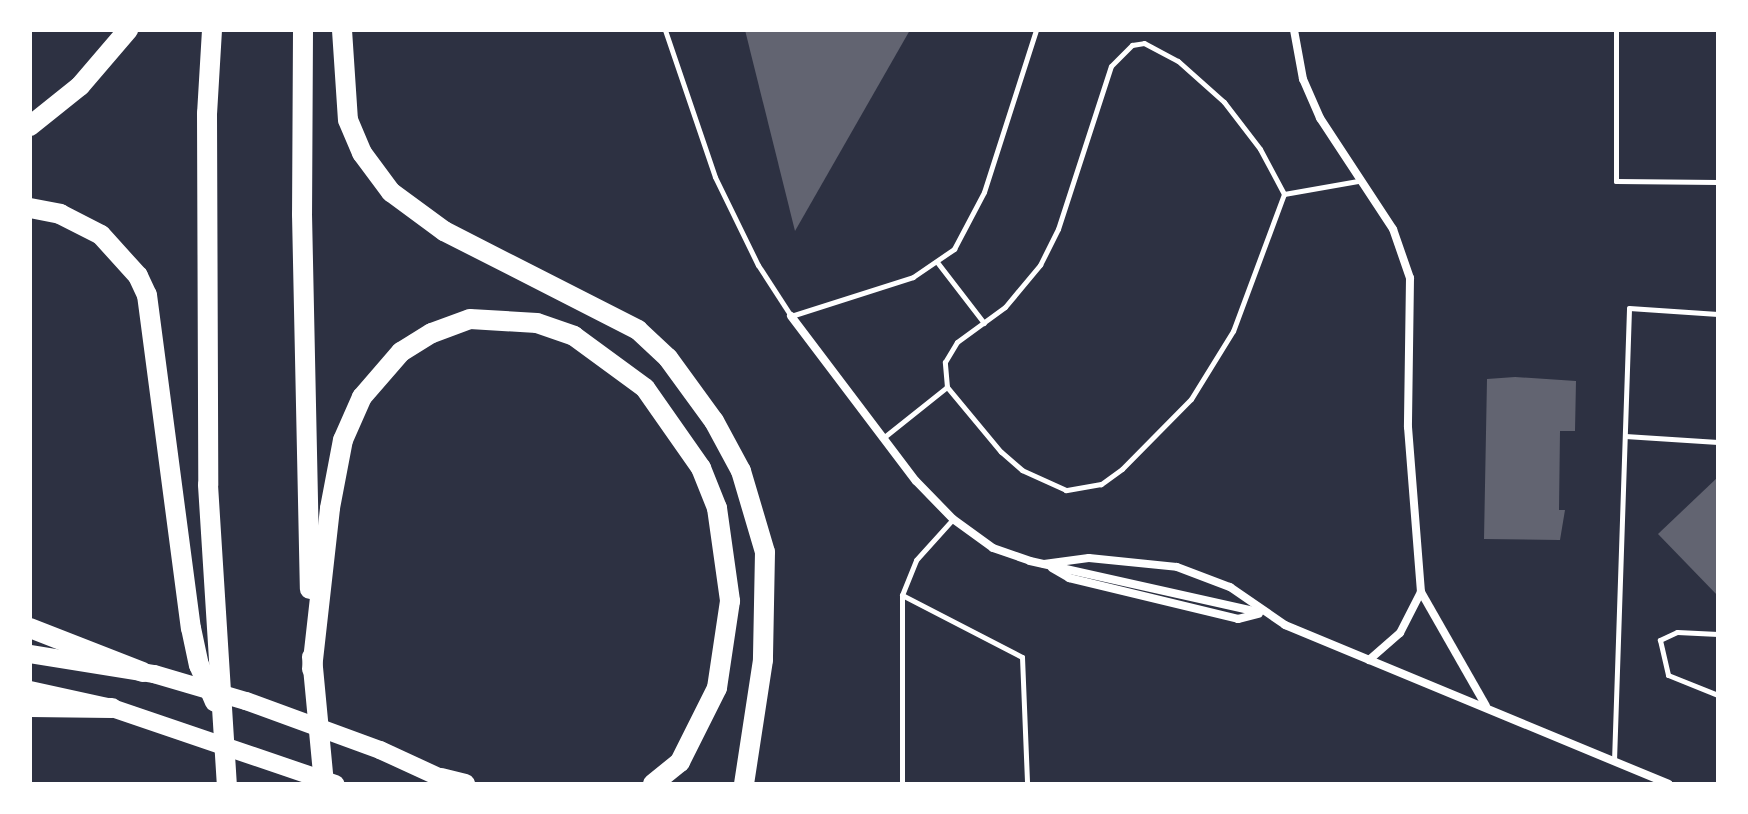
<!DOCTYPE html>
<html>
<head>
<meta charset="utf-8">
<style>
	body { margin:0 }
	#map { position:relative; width:1748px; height:814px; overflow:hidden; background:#2d3142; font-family:"Crimson Pro",serif }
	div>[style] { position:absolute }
	.building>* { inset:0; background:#626471 }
	.service>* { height:5px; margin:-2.5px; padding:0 2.5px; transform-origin:2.5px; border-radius:2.5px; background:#fff }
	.minor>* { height:8px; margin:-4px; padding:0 4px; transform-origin:4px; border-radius:4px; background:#fff }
	.primary>* { height:18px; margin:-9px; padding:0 9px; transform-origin:9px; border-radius:9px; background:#fff }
	.motorway>* { height:20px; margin:-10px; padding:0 10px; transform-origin:10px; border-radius:10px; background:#fff }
	span { translate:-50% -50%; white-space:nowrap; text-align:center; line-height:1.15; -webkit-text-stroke:7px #fff; paint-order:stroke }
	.frame { position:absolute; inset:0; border:32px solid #fff; pointer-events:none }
</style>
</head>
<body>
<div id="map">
	<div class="building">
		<i style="clip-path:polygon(745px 30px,910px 30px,795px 231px)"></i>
		<i style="clip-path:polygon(1515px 377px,1576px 381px,1575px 431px,1560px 431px,1559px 510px,1565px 510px,1560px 540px,1484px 539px,1487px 379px)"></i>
		<i style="clip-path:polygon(1718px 477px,1718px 596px,1658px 534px)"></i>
	</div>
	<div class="service">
		<i style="left:665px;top:30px;width:155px;rotate:71.2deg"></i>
		<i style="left:715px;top:177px;width:98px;rotate:64deg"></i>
		<i style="left:758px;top:265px;width:61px;rotate:57.1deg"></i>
		<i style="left:791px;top:316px;width:128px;rotate:-17.7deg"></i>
		<i style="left:913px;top:277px;width:50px;rotate:-34.3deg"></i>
		<i style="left:954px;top:249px;width:64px;rotate:-62.2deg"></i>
		<i style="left:984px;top:192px;width:170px;rotate:-72.2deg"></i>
		<i style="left:1616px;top:30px;width:151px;rotate:90deg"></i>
		<i style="left:1616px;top:181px;width:102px;rotate:0.6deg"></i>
		<i style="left:1144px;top:43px;width:38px;rotate:28deg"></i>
		<i style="left:1178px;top:61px;width:62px;rotate:41.7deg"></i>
		<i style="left:1224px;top:102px;width:59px;rotate:52.5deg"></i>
		<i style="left:1260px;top:149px;width:51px;rotate:61.9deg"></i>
		<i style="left:1284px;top:194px;width:146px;rotate:110.4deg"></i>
		<i style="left:1233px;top:331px;width:80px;rotate:121.7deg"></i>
		<i style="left:1191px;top:399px;width:98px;rotate:134.6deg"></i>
		<i style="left:1122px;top:469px;width:26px;rotate:144deg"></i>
		<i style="left:1101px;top:484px;width:36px;rotate:170deg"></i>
		<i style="left:1066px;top:490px;width:48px;rotate:-155.6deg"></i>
		<i style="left:1022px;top:470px;width:28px;rotate:-139deg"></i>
		<i style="left:1001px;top:452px;width:85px;rotate:-129.7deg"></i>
		<i style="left:947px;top:387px;width:25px;rotate:-95deg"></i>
		<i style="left:945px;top:362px;width:23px;rotate:-59deg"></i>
		<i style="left:957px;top:342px;width:59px;rotate:-36.1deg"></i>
		<i style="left:1005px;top:307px;width:55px;rotate:-50.2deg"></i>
		<i style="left:1040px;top:265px;width:40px;rotate:-63.4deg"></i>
		<i style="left:1058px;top:229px;width:171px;rotate:-72deg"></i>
		<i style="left:1111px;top:66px;width:30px;rotate:-45deg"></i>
		<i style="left:1132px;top:45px;width:12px;rotate:-9deg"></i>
		<i style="left:1284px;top:194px;width:75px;rotate:-10deg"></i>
		<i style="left:937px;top:262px;width:77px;rotate:52.4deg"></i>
		<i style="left:1625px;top:436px;width:93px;rotate:3.7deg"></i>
		<i style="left:883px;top:438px;width:82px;rotate:-38.6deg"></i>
		<i style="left:902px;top:595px;width:135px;rotate:27.3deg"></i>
		<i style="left:1022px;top:657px;width:127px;rotate:87.7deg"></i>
		<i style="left:1718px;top:634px;width:41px;rotate:-177.2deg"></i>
		<i style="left:1677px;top:632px;width:19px;rotate:155deg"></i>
		<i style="left:1660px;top:640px;width:36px;rotate:77deg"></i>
		<i style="left:1668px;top:675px;width:54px;rotate:21.8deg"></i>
		<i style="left:1614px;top:761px;width:453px;rotate:-88.1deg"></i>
		<i style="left:1629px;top:308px;width:89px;rotate:3.9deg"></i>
		<i style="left:902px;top:784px;width:189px;rotate:-90deg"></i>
		<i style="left:902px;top:595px;width:38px;rotate:-68deg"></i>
		<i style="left:916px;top:560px;width:55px;rotate:-47.9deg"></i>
	</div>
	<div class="minor">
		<i style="left:1294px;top:30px;width:50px;rotate:79.6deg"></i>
		<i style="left:1303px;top:79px;width:43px;rotate:66.4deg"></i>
		<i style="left:1320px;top:118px;width:133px;rotate:56.7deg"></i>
		<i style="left:1393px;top:229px;width:52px;rotate:70.9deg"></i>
		<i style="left:1410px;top:278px;width:149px;rotate:90.8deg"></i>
		<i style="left:1408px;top:427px;width:166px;rotate:85.5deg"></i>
		<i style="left:1421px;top:592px;width:131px;rotate:60.3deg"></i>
		<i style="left:791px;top:316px;width:207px;rotate:52.9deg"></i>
		<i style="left:916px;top:481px;width:53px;rotate:45.8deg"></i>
		<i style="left:953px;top:519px;width:49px;rotate:35.9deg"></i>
		<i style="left:993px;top:548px;width:39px;rotate:19deg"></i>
		<i style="left:1030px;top:561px;width:235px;rotate:12.6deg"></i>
		<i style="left:1044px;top:564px;width:45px;rotate:-7.6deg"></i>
		<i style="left:1089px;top:558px;width:88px;rotate:5.8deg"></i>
		<i style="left:1177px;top:567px;width:57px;rotate:20.7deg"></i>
		<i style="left:1230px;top:587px;width:67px;rotate:34.6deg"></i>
		<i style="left:1285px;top:625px;width:415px;rotate:22.5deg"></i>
		<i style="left:1052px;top:568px;width:20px;rotate:30deg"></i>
		<i style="left:1069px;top:578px;width:174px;rotate:13.6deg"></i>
		<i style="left:1238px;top:619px;width:21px;rotate:-14deg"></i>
		<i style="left:1369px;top:660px;width:41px;rotate:-41.1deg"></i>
		<i style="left:1400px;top:633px;width:46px;rotate:-62.9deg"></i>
	</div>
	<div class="primary">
		<i style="left:30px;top:654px;width:126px;rotate:9.2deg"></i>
		<i style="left:154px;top:674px;width:96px;rotate:16.4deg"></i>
		<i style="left:246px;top:701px;width:143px;rotate:20.1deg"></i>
		<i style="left:380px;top:750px;width:81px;rotate:24.7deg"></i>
		<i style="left:30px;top:690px;width:84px;rotate:12.4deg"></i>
		<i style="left:112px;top:708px;width:236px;rotate:18.8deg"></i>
	</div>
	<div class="motorway">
		<i style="left:212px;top:30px;width:83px;rotate:93.4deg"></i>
		<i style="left:207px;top:113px;width:372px;rotate:89.8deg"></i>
		<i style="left:208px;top:485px;width:300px;rotate:86.4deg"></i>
		<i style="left:303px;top:30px;width:184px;rotate:90.3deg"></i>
		<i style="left:302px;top:214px;width:375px;rotate:88.8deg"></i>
		<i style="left:342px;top:30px;width:90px;rotate:86.2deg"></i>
		<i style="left:348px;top:120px;width:36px;rotate:67deg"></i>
		<i style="left:362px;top:153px;width:49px;rotate:53.4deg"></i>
		<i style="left:391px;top:192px;width:66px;rotate:36.3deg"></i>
		<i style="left:444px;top:231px;width:218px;rotate:27deg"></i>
		<i style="left:638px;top:330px;width:41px;rotate:43deg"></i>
		<i style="left:668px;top:358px;width:78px;rotate:53.9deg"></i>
		<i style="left:714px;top:421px;width:57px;rotate:61.6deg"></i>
		<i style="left:741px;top:471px;width:84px;rotate:73.5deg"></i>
		<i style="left:765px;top:552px;width:108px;rotate:91.1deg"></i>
		<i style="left:763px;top:660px;width:125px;rotate:98.7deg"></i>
		<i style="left:30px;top:126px;width:64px;rotate:-38.7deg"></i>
		<i style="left:80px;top:86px;width:74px;rotate:-49.4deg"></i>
		<i style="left:30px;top:208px;width:31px;rotate:11deg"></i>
		<i style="left:60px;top:214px;width:46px;rotate:27.1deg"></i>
		<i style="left:101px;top:235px;width:55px;rotate:47.9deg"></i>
		<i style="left:138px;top:276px;width:21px;rotate:65deg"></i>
		<i style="left:147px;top:295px;width:336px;rotate:82.5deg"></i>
		<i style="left:191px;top:628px;width:38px;rotate:78deg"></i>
		<i style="left:199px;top:665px;width:40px;rotate:66.6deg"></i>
		<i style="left:30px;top:628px;width:121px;rotate:21.3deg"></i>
		<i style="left:312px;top:657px;width:128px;rotate:84.6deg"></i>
		<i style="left:312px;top:669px;width:162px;rotate:-83.6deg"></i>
		<i style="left:330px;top:508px;width:69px;rotate:-79.2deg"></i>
		<i style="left:343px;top:440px;width:47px;rotate:-66.2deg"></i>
		<i style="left:362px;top:397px;width:60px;rotate:-49.1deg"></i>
		<i style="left:401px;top:352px;width:36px;rotate:-32deg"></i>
		<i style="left:432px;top:333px;width:40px;rotate:-20.2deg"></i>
		<i style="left:470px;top:319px;width:67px;rotate:3.4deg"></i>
		<i style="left:537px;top:323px;width:39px;rotate:19deg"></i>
		<i style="left:574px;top:336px;width:88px;rotate:36.2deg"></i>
		<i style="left:645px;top:388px;width:98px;rotate:55deg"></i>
		<i style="left:701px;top:468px;width:43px;rotate:68.2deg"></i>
		<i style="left:717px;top:508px;width:94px;rotate:82deg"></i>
		<i style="left:730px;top:601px;width:88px;rotate:98.5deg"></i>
		<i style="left:717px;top:688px;width:83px;rotate:116.6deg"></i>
		<i style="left:680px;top:762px;width:35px;rotate:141deg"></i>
		<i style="left:30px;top:707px;width:82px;rotate:0.7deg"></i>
		<i style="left:441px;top:778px;width:25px;rotate:14deg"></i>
	</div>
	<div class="frame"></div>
</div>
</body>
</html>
